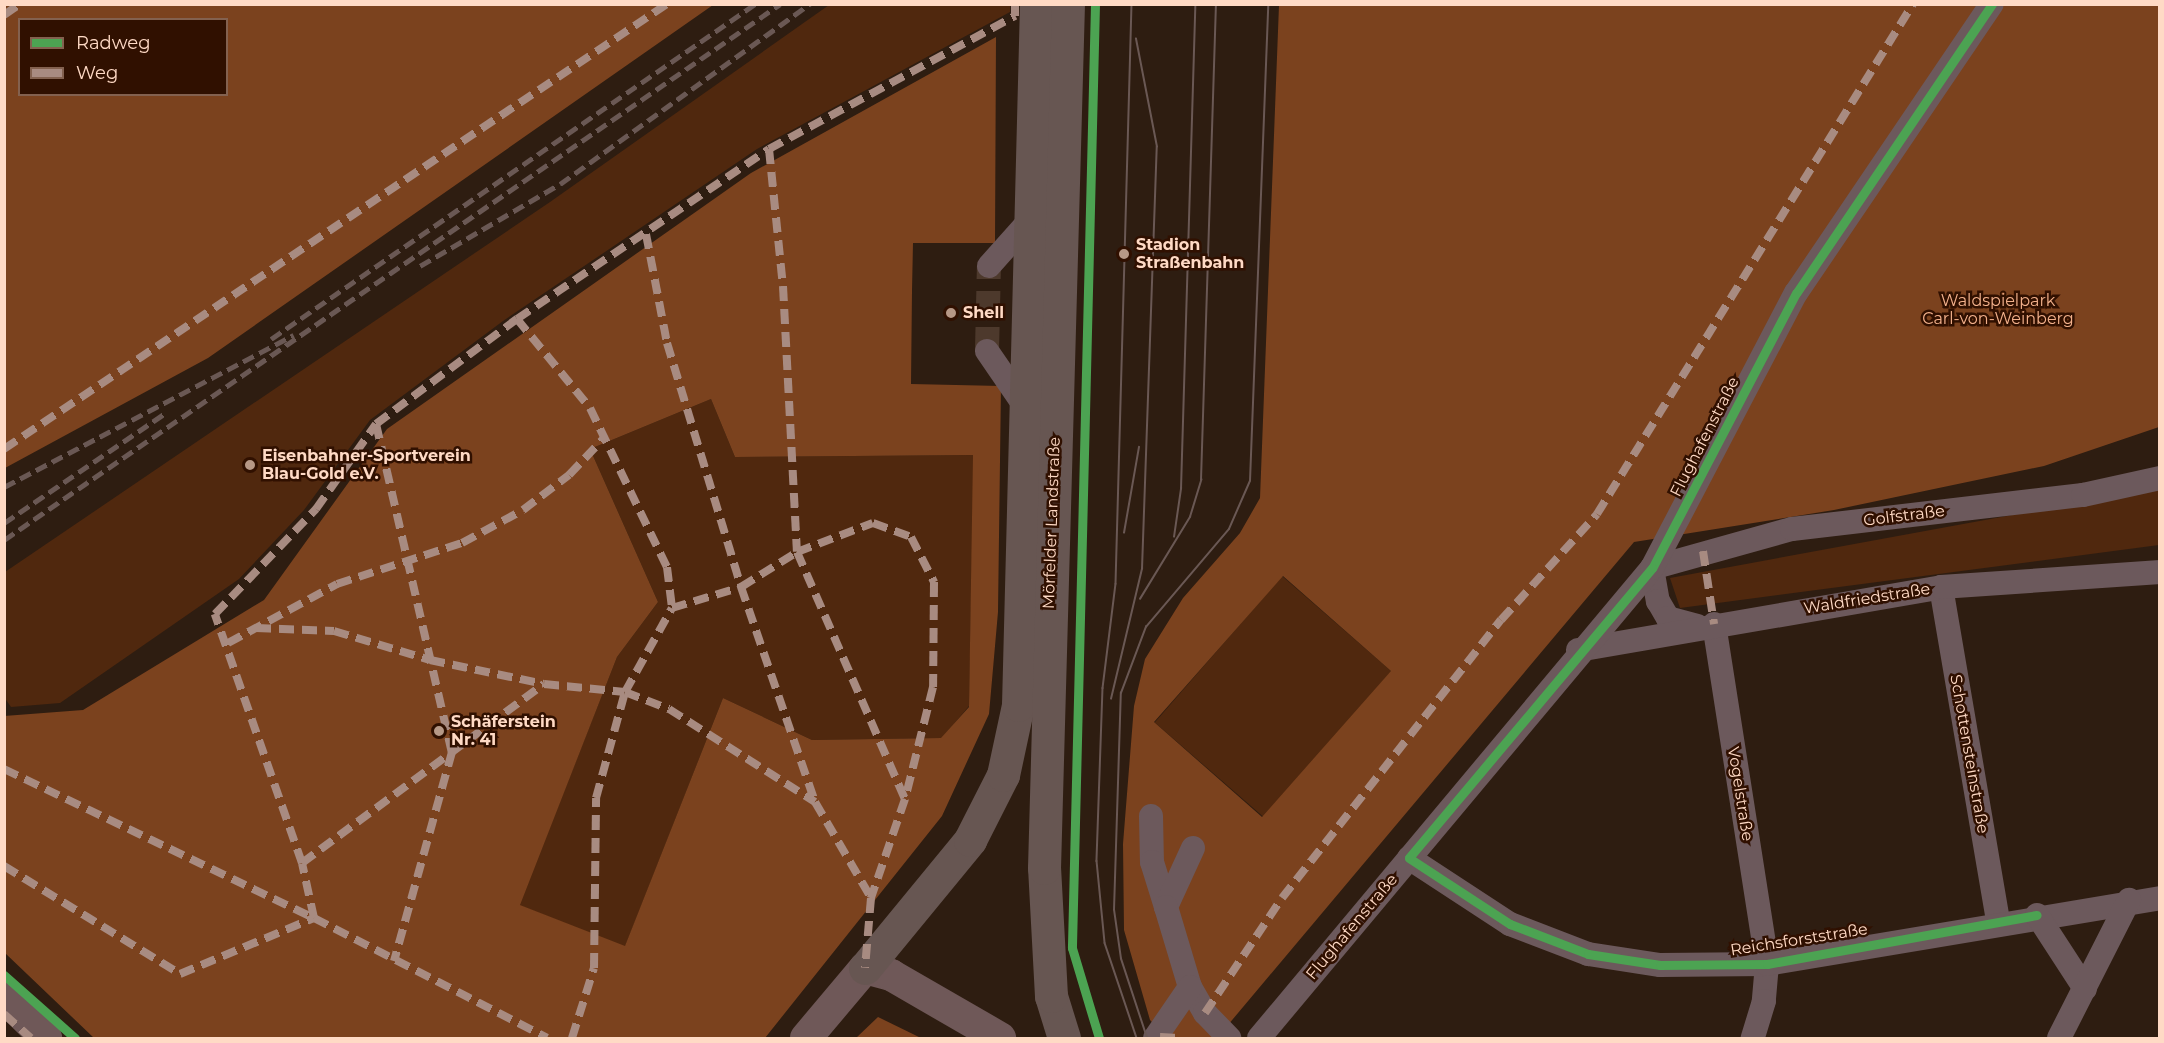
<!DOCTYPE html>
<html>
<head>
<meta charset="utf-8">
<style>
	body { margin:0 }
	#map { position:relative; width:2164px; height:1043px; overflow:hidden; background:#2e1d11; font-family:Montserrat,sans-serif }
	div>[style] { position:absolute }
	.green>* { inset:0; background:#50280e; transform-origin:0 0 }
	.forest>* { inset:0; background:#7b421e }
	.minor-tunnel>* { height:24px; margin-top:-12px; transform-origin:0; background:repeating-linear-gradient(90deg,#4d392c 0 24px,transparent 0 36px) }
	.minor>* { height:24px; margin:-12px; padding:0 12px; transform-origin:12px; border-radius:12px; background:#6c595c }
	.major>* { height:32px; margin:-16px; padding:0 16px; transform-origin:16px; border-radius:16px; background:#6f5858 }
	.highway>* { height:33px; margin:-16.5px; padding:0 16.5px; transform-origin:16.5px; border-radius:16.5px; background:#675652 }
	.tram>* { height:1.5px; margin:-0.75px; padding:0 0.75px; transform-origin:0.75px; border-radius:0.75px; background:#6a5854 }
	.rail>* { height:4.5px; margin-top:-2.25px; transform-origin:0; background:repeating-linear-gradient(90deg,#6a5854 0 12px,transparent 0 18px) }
	.quiet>* { height:8px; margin-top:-4px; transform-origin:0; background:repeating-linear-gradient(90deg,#a88b81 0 15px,transparent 0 23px) }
	.cycleway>* { height:9px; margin:-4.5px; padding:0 4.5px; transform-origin:4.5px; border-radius:4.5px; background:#4ca352 }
	.dots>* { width:16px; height:16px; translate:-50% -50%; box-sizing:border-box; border:3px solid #301000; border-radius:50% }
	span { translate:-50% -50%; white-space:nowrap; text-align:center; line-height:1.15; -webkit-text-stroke:5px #301000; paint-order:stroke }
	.poi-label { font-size:16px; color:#ffdac5; font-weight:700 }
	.left { translate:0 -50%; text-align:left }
	.park-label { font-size:16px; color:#f3b18b }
	.street-label { font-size:16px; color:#ffdac5 }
	.frame { position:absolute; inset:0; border:6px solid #ffdac5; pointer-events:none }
	.legend { position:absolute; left:18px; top:18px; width:210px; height:78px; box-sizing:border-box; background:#301000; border:2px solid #83614f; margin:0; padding:8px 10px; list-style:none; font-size:18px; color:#ffdac5 }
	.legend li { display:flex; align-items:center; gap:12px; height:30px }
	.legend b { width:30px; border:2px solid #83614f }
</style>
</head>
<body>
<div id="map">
	<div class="green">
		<i style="clip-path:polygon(829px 5px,1010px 4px,1010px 12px,757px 149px,503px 321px,370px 420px,304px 510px,239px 579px,60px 703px,11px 707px,4px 697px,5px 572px,550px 202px)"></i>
		<i style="clip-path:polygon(711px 399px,735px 457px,974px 455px,969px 706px,942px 738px,812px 740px,723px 698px,625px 947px,519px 905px,617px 657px,658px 602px,590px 449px)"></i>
		<i style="clip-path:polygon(2159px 488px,2159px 545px,1680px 608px,1670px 578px)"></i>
		<i style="left:1282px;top:576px;width:145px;height:194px;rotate:41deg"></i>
	</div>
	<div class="forest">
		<i style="clip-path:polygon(evenodd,5px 4px,713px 4px,713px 5px,208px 358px,5px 468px,5px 4px,20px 20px,226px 20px,226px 94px,20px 94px,20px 20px)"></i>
		<i style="clip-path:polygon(evenodd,1279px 5px,2159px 5px,2159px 427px,2044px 466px,1834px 510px,1634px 542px,1217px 1038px,1167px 1038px,1150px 1020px,1124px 930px,1123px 844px,1134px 706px,1145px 659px,1183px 598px,1240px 533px,1260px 498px,1279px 5px,1283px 576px,1391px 671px,1262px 817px,1154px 722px,1283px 576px)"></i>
		<i style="clip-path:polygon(evenodd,996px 37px,995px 243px,913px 243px,912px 291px,911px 384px,1001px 386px,998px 612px,989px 714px,942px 816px,765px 1038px,94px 1038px,5px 953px,4px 716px,83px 710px,264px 600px,387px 429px,751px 173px,996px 37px,711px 399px,735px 457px,973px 455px,969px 707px,941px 738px,812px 740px,723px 698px,625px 946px,520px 905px,617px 657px,658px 602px,590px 449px,711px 399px)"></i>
		<i style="clip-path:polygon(878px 1017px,921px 1038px,856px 1038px)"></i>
	</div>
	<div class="minor-tunnel">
		<i style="left:987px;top:351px;width:85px;rotate:-88.7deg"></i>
	</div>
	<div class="minor">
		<i style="left:989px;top:266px;width:62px;rotate:-48.3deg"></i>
		<i style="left:987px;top:351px;width:62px;rotate:55.5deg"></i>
		<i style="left:1652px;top:568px;width:145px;rotate:-15.6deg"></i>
		<i style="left:1792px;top:529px;width:293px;rotate:-6.7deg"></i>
		<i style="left:2083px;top:495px;width:79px;rotate:-12.4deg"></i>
		<i style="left:1652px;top:568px;width:34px;rotate:80deg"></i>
		<i style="left:1658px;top:601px;width:20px;rotate:60deg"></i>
		<i style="left:1668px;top:618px;width:30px;rotate:15deg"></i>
		<i style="left:1941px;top:587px;width:339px;rotate:80.3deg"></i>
		<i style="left:1714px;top:624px;width:344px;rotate:81.1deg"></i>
		<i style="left:1767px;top:964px;width:37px;rotate:95deg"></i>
		<i style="left:1764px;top:1001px;width:39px;rotate:107deg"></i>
		<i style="left:1578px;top:650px;width:368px;rotate:-9.8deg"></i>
		<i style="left:1941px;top:587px;width:220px;rotate:-3.9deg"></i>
		<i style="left:1151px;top:816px;width:46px;rotate:88.8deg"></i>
		<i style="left:1152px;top:862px;width:47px;rotate:72.7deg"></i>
		<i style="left:1193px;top:848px;width:65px;rotate:114.6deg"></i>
		<i style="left:1166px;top:907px;width:84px;rotate:73.3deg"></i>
		<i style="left:1190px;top:987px;width:30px;rotate:60deg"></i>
		<i style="left:1205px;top:1013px;width:35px;rotate:46deg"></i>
		<i style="left:1409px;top:858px;width:121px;rotate:33.2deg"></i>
		<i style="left:1510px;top:924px;width:84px;rotate:21deg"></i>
		<i style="left:1588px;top:954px;width:73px;rotate:8.7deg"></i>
		<i style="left:1660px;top:965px;width:107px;rotate:-0.5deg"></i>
		<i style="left:1767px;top:964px;width:399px;rotate:-9.5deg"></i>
		<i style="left:2037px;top:915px;width:88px;rotate:57deg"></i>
		<i style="left:1155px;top:1038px;width:62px;rotate:-55.5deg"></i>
		<i style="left:1259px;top:1038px;width:613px;rotate:-50.1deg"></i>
		<i style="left:1652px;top:568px;width:310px;rotate:-62.4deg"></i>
		<i style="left:1796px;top:293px;width:349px;rotate:-55.9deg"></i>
		<i style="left:2059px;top:1038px;width:155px;rotate:-63.1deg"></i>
	</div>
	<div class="major">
		<i style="left:4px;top:997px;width:59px;rotate:44.3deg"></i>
		<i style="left:806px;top:1038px;width:92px;rotate:-49.9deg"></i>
		<i style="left:865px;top:968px;width:27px;rotate:15deg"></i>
		<i style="left:891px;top:975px;width:126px;rotate:30deg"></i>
	</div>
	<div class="highway">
		<i style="left:865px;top:968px;width:166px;rotate:-50.6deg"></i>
		<i style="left:970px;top:840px;width:73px;rotate:-63.1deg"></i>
		<i style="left:1003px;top:775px;width:72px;rotate:-77.9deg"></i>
		<i style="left:1018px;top:705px;width:701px;rotate:-88.53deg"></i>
		<i style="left:1064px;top:1038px;width:44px;rotate:-107.2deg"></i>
		<i style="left:1051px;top:996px;width:128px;rotate:-93.1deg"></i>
		<i style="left:1044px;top:868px;width:864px;rotate:-88.41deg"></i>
	</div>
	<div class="tram">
		<i style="left:1132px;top:4px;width:580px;rotate:91.58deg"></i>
		<i style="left:1116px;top:584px;width:105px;rotate:97.1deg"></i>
		<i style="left:1103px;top:688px;width:173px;rotate:92deg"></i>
		<i style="left:1097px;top:861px;width:82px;rotate:84.4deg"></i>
		<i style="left:1105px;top:943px;width:100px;rotate:71.4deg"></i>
		<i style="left:1124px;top:533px;width:87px;rotate:-80.1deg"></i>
		<i style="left:1174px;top:537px;width:49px;rotate:-81.7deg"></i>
		<i style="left:1181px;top:489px;width:485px;rotate:-88.3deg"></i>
		<i style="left:1140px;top:599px;width:96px;rotate:-58.6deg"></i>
		<i style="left:1190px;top:517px;width:39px;rotate:-73deg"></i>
		<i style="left:1201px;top:480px;width:476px;rotate:-88.2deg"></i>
		<i style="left:1111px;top:699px;width:134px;rotate:-76.6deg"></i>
		<i style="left:1142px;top:569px;width:422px;rotate:-88deg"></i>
		<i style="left:1157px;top:147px;width:110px;rotate:-101deg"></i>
		<i style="left:1147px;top:1038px;width:83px;rotate:-108.2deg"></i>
		<i style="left:1121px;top:959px;width:49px;rotate:-98.1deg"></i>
		<i style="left:1114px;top:910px;width:217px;rotate:-88.2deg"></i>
		<i style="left:1121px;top:693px;width:71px;rotate:-69.3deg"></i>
		<i style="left:1146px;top:627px;width:128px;rotate:-49.7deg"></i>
		<i style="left:1229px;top:529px;width:52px;rotate:-66.4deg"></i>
		<i style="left:1250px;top:481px;width:477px;rotate:-87.8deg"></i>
	</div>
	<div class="rail">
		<i style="left:420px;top:266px;width:162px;rotate:-30.4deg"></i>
		<i style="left:560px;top:184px;width:308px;rotate:-35.8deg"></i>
		<i style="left:271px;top:339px;width:589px;rotate:-34.69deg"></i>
		<i style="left:4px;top:487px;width:327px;rotate:-27.7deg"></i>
		<i style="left:4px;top:523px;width:195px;rotate:-34.3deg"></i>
		<i style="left:4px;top:540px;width:943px;rotate:-34.63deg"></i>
	</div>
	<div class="quiet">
		<i style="left:4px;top:15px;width:19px;rotate:-35deg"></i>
		<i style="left:769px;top:149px;width:138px;rotate:84.2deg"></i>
		<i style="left:783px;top:286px;width:266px;rotate:87deg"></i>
		<i style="left:797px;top:552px;width:270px;rotate:66.4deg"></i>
		<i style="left:646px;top:234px;width:111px;rotate:79.1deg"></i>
		<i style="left:667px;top:343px;width:255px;rotate:73.1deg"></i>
		<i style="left:741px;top:587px;width:227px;rotate:71deg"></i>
		<i style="left:815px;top:802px;width:111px;rotate:59.7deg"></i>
		<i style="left:871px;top:898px;width:70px;rotate:94.9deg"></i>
		<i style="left:517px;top:319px;width:115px;rotate:50.6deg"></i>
		<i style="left:590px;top:408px;width:177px;rotate:64.2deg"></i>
		<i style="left:667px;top:567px;width:41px;rotate:83deg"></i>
		<i style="left:376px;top:424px;width:337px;rotate:77deg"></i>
		<i style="left:452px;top:752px;width:217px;rotate:105.5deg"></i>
		<i style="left:4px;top:449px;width:798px;rotate:-33.87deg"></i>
		<i style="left:1703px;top:551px;width:74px;rotate:81.4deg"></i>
		<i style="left:256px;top:628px;width:78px;rotate:2.2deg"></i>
		<i style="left:334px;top:631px;width:100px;rotate:16.8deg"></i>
		<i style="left:430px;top:660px;width:116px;rotate:11.9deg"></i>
		<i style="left:544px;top:684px;width:81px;rotate:5.6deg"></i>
		<i style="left:625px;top:692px;width:47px;rotate:21.1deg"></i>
		<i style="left:669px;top:709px;width:173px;rotate:32.5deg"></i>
		<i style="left:228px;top:643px;width:124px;rotate:-28.4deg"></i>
		<i style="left:337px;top:584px;width:132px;rotate:-18.2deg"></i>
		<i style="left:462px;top:543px;width:69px;rotate:-28.4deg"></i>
		<i style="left:523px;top:510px;width:58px;rotate:-37.3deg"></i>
		<i style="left:569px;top:475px;width:51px;rotate:-46.6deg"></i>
		<i style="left:4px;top:769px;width:344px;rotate:25.7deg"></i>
		<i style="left:314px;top:918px;width:262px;rotate:27.2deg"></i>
		<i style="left:302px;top:863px;width:301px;rotate:-36.5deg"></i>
		<i style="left:4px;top:866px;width:206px;rotate:31.5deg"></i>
		<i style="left:180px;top:974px;width:145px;rotate:-22.7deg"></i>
		<i style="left:314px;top:918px;width:56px;rotate:-102.3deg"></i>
		<i style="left:302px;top:863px;width:264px;rotate:-109.3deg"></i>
		<i style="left:215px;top:614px;width:146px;rotate:-46.1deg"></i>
		<i style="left:316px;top:509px;width:104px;rotate:-54.8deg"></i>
		<i style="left:376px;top:424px;width:176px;rotate:-36.7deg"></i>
		<i style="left:517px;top:319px;width:304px;rotate:-34deg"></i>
		<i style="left:769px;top:149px;width:280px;rotate:-28.4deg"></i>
		<i style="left:1015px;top:16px;width:12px;rotate:-90deg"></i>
		<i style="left:1205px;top:1013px;width:138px;rotate:-56.2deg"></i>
		<i style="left:1282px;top:898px;width:354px;rotate:-51.8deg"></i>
		<i style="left:1501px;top:620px;width:143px;rotate:-47.8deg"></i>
		<i style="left:1597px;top:514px;width:600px;rotate:-58.22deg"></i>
		<i style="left:4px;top:1014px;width:36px;rotate:42deg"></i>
		<i style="left:1160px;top:1037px;width:18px;rotate:3deg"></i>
		<i style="left:572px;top:1038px;width:73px;rotate:-72.6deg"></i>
		<i style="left:594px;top:968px;width:170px;rotate:-89.3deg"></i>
		<i style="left:596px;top:798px;width:110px;rotate:-74.7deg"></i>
		<i style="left:625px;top:692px;width:96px;rotate:-60.8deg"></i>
		<i style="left:672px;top:608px;width:72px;rotate:-16.9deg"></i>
		<i style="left:741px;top:587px;width:66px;rotate:-32deg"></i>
		<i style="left:797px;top:552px;width:81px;rotate:-20.9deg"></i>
		<i style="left:873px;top:523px;width:40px;rotate:20.2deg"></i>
		<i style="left:911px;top:537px;width:51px;rotate:62.9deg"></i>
		<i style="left:934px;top:582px;width:105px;rotate:90.5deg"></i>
		<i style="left:933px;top:687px;width:115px;rotate:104deg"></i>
		<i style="left:905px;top:799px;width:105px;rotate:109deg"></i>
	</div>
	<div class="cycleway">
		<i style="left:1095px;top:4px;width:944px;rotate:91.4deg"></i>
		<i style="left:1072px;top:948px;width:94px;rotate:73.3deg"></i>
		<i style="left:1992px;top:4px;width:349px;rotate:124.1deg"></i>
		<i style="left:1796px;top:293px;width:310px;rotate:117.6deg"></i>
		<i style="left:1652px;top:568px;width:378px;rotate:130deg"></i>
		<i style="left:1409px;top:858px;width:121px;rotate:33.2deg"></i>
		<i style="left:1510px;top:924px;width:84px;rotate:21deg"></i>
		<i style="left:1588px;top:954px;width:73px;rotate:8.7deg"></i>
		<i style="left:1660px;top:965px;width:107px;rotate:-0.5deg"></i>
		<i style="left:1767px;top:964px;width:274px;rotate:-10.3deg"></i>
		<i style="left:4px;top:975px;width:95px;rotate:41.6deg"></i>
	</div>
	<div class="dots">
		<i style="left:1124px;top:254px;background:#b69886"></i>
		<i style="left:951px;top:313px;background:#b69886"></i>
		<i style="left:250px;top:465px;background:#b69886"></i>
		<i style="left:439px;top:731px;background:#b69886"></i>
	</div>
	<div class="poi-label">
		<span class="left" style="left:1136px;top:254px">Stadion<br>Straßenbahn</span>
		<span class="left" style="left:963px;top:313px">Shell</span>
		<span class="left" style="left:262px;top:465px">Eisenbahner-Sportverein<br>Blau-Gold e.V.</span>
		<span class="left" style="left:451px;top:731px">Schäferstein<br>Nr. 41</span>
	</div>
	<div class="park-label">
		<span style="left:1998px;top:310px">Waldspielpark<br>Carl-von-Weinberg</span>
	</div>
	<div class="street-label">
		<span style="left:1705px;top:437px;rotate:-63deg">Flughafenstraße</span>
		<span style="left:1904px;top:516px;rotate:-7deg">Golfstraße</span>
		<span style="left:1052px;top:523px;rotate:-88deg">Mörfelder Landstraße</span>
		<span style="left:1867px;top:599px;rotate:-9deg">Waldfriedstraße</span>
		<span style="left:1969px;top:754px;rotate:80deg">Schottensteinstraße</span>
		<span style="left:1740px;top:794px;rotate:81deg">Vogelstraße</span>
		<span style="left:1352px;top:927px;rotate:-50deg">Flughafenstraße</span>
		<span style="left:1799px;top:940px;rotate:-9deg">Reichsforststraße</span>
	</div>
	<div class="frame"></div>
	<ul class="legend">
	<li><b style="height:8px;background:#4ca352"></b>Radweg</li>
	<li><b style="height:8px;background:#a88b81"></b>Weg</li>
	</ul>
</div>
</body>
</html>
